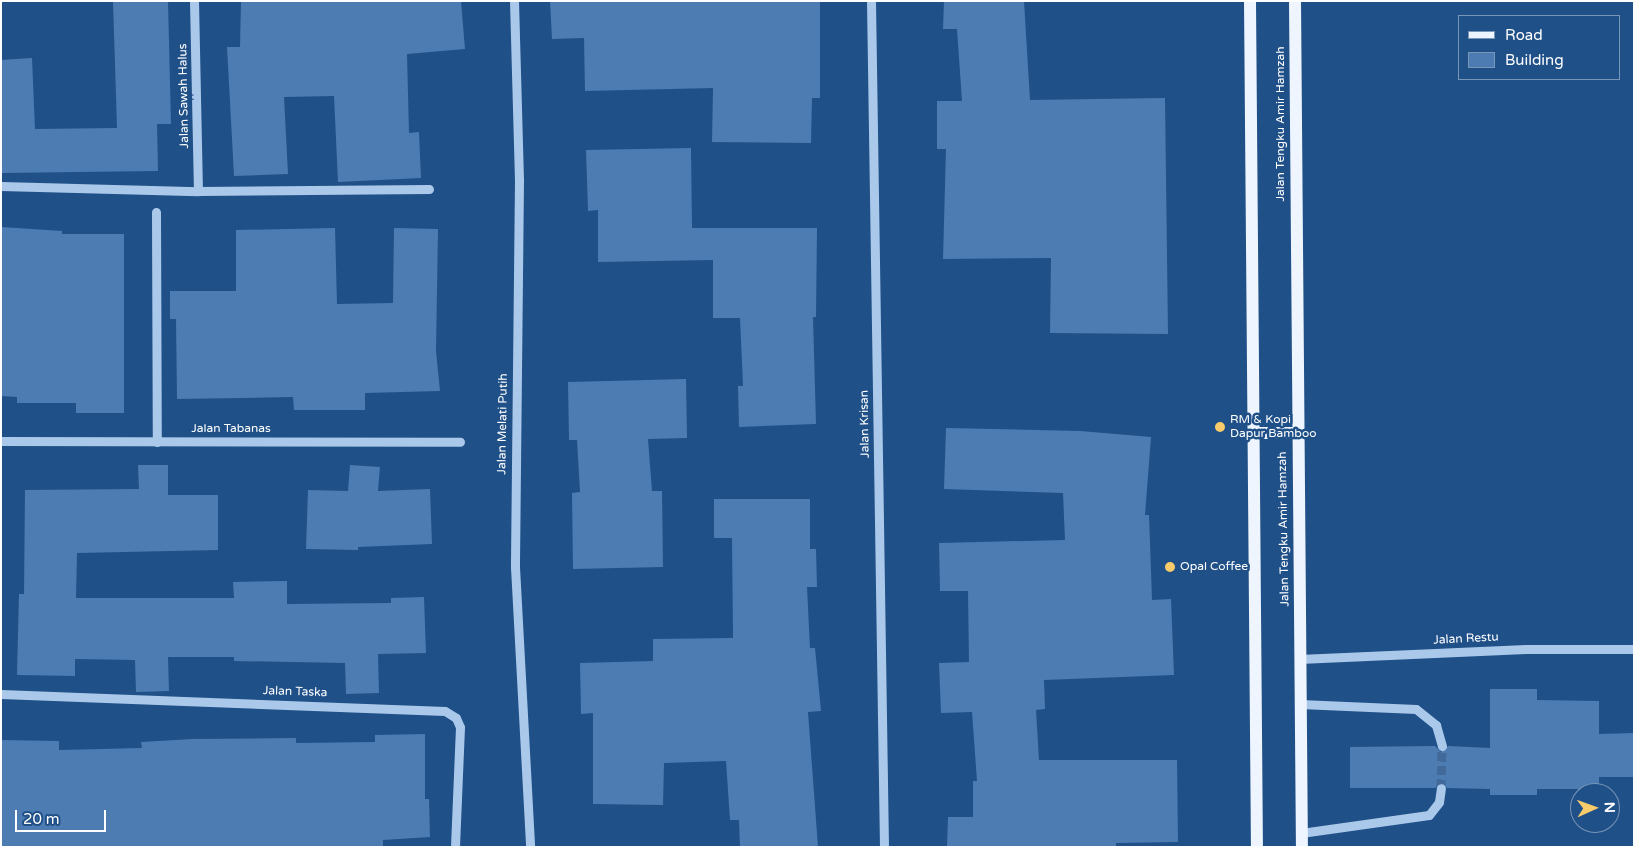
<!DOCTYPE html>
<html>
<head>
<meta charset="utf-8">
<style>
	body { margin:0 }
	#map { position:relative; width:1635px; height:848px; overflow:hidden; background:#205088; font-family:"Varela Round",sans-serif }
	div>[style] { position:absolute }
	.building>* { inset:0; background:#4c7cb2 }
	.minor-tunnel>* { height:9px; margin-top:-4.5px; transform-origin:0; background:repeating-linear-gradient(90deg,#416a9a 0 9px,transparent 0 13.5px) }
	.minor>* { height:9px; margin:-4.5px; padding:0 4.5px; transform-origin:4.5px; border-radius:4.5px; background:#aac9ea }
	.major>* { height:12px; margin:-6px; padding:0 6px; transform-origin:6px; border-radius:6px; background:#eef5fe }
	.dots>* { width:14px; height:14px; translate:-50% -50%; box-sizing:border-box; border:2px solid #205088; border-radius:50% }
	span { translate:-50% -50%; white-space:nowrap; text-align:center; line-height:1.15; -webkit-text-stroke:5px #205088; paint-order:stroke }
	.street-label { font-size:12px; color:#fff }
	.poi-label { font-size:12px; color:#fff }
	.left { translate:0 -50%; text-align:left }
	.frame { position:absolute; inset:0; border:2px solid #fff; pointer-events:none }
	.legend { position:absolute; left:1458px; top:15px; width:162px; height:65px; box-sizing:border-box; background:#205088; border:1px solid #7996b8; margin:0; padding:6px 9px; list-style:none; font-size:15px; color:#fff }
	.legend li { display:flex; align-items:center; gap:10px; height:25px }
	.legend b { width:25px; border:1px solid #7996b8 }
	.north { position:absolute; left:1570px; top:783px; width:50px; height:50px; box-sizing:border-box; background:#205088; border:1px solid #7996b8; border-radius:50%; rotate:88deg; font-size:14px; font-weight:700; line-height:20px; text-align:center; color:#fff }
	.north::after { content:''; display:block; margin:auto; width:18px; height:22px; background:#f8cb6b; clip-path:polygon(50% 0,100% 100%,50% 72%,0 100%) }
	.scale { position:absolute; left:15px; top:810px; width:91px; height:22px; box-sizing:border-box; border:2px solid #fff; border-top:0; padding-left:6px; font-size:15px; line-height:18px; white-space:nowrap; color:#fff; -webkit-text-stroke:4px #205088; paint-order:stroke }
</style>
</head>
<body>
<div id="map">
	<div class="building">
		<i style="clip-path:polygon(113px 1px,168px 1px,171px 124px,157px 124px,158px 171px,1px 173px,1px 60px,32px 58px,35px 129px,117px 128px)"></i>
		<i style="clip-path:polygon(241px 1px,461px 1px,465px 49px,407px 54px,409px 133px,419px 132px,421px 178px,338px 182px,334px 96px,284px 97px,288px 174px,234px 176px,227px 47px,240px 47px)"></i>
		<i style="clip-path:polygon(550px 1px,820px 1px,820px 98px,812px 98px,811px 143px,712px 142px,713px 88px,585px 91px,584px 38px,552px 39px)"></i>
		<i style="clip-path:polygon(944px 1px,1024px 1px,1030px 100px,1165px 98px,1168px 334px,1050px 333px,1051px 258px,943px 259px,946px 149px,937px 149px,937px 101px,962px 101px,957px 29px,943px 29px)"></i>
		<i style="clip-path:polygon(691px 148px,692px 228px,817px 228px,816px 317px,813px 317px,816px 424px,739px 427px,738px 386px,743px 386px,740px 318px,713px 318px,713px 260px,598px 262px,598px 210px,588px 211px,586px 150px)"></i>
		<i style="clip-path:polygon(1px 227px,62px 231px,62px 234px,124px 234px,124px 413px,76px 413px,76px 403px,17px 403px,17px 397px,1px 396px)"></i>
		<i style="clip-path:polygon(335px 228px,337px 304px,393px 303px,394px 228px,438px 229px,436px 351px,440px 391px,365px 393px,365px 410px,294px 410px,293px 397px,177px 399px,176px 319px,170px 319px,170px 291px,236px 291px,236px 230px)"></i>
		<i style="clip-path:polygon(686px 379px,687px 438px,648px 439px,652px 491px,662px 491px,663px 567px,573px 569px,572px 493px,580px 492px,577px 440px,569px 440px,568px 382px)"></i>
		<i style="clip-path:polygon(946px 428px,1080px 431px,1151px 437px,1145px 515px,1149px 515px,1152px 600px,1171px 599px,1174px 675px,1044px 680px,1045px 709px,1036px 710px,1039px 760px,1177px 760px,1178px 842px,1116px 843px,1116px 847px,947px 847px,948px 817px,973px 817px,973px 781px,977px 781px,972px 712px,941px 713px,939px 663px,969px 662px,968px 591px,940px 591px,939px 543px,1065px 540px,1063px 493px,944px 489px)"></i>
		<i style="clip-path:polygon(138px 465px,168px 465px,168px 495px,218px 495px,218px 550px,77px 553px,76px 598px,234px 598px,233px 582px,287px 581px,287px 604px,391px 603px,391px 598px,424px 597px,426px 653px,378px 654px,379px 693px,346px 694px,345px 663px,234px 661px,234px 657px,168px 657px,169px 691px,136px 692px,135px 660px,75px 659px,75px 676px,17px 675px,19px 594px,24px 594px,25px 490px,139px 489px)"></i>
		<i style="clip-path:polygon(350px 465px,380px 467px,378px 491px,430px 489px,432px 544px,358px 547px,358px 550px,306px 549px,308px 490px,348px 491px)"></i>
		<i style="clip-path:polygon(714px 499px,810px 499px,810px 549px,816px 549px,817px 587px,807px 587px,810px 648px,815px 648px,821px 711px,808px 712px,818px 847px,740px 847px,739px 820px,730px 820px,726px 761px,664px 763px,663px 805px,593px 804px,593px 713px,581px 714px,580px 663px,653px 661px,653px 639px,733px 638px,732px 538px,714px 538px)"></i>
		<i style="clip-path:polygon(1490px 689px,1537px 689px,1537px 700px,1599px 701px,1599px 734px,1634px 733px,1634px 777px,1599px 777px,1599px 789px,1537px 789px,1537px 795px,1490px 795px,1490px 789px,1447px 788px,1441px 782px,1435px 788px,1350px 788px,1350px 747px,1435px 746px,1441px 752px,1448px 746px,1490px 748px)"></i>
		<i style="clip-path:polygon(425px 734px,425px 799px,429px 799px,430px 837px,383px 840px,383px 847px,1px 847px,1px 740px,59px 741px,59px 750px,142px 748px,141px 742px,193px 739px,296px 738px,296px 743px,375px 742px,375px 735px)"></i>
	</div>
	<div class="minor-tunnel">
		<i style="left:1441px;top:788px;width:42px;rotate:-88.6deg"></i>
	</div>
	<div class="minor">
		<i style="left:194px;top:1px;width:190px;rotate:88.8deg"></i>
		<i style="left:514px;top:1px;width:179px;rotate:88.4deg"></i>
		<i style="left:519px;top:180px;width:387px;rotate:90.6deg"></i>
		<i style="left:515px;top:567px;width:280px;rotate:86.9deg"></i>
		<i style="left:871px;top:1px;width:846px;rotate:89.12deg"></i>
		<i style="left:1px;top:186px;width:197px;rotate:1.5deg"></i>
		<i style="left:198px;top:191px;width:231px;rotate:-0.5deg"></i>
		<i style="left:156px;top:212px;width:230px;rotate:89.8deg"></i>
		<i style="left:1px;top:441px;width:459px;rotate:0.1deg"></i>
		<i style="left:1299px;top:659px;width:227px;rotate:-2.5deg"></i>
		<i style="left:1526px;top:649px;width:108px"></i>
		<i style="left:1px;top:694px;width:444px;rotate:2.2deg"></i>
		<i style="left:445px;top:711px;width:13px;rotate:32deg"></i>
		<i style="left:456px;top:718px;width:10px;rotate:66deg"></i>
		<i style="left:460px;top:727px;width:120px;rotate:92.4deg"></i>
		<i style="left:1300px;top:704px;width:116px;rotate:2.5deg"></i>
		<i style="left:1416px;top:709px;width:26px;rotate:39deg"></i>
		<i style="left:1436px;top:725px;width:22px;rotate:74deg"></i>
		<i style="left:1301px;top:833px;width:129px;rotate:-8deg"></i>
		<i style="left:1429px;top:815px;width:16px;rotate:-52deg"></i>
		<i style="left:1439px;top:802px;width:14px;rotate:-82deg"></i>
	</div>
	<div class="major">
		<i style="left:1250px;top:1px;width:846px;rotate:89.53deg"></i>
		<i style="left:1295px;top:1px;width:846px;rotate:89.53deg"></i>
		<i style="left:1254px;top:433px;width:43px"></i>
	</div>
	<div class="dots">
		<i style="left:1220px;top:427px;background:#f8cb6b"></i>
		<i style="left:1170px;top:567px;background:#f8cb6b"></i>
	</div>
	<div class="street-label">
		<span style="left:184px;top:96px;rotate:-91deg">Jalan Sawah Halus</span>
		<span style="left:1281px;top:124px;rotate:-90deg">Jalan Tengku Amir Hamzah</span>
		<span style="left:503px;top:424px;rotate:-89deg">Jalan Melati Putih</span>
		<span style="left:865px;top:424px;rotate:-91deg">Jalan Krisan</span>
		<span style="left:231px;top:429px">Jalan Tabanas</span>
		<span style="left:1284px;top:529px;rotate:-91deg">Jalan Tengku Amir Hamzah</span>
		<span style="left:1466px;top:639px;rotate:-3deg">Jalan Restu</span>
		<span style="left:295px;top:692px;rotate:2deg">Jalan Taska</span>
	</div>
	<div class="poi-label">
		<span class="left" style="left:1230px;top:427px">RM &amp; Kopi<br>Dapur Bamboo</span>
		<span class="left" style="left:1180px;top:567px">Opal Coffee</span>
	</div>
	<div class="frame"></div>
	<ul class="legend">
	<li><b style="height:6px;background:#eef5fe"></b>Road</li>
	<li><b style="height:14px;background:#4c7cb2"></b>Building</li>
	</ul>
	<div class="north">N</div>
	<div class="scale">20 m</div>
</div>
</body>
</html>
